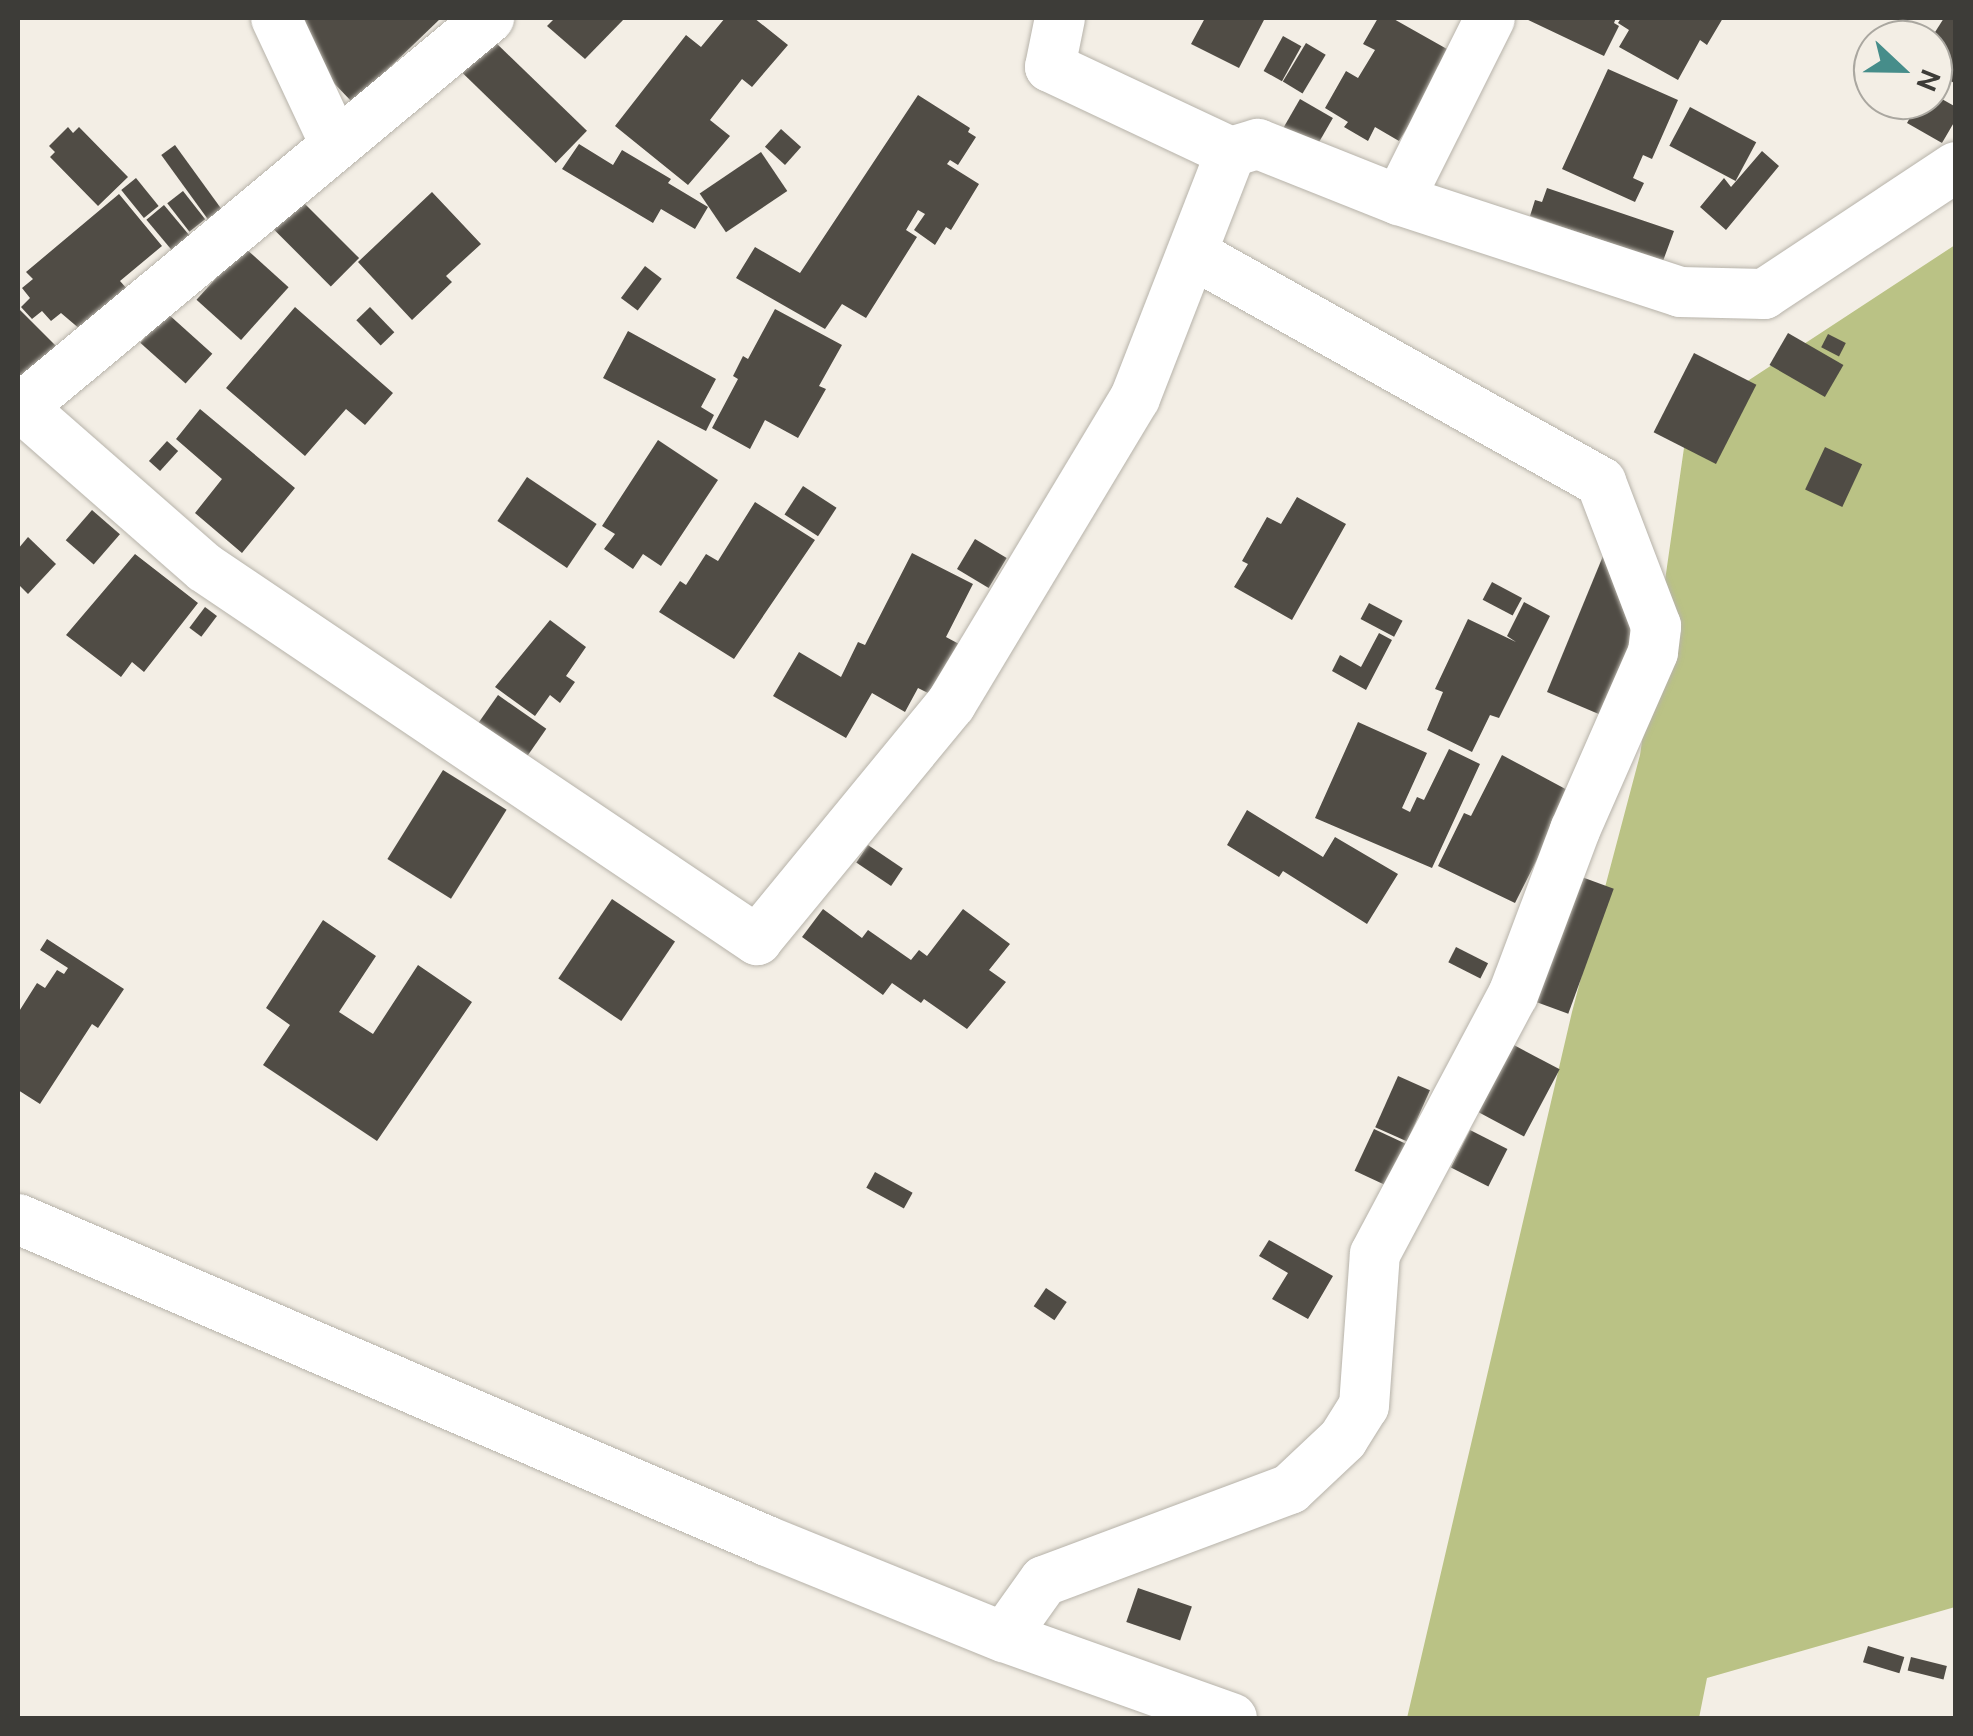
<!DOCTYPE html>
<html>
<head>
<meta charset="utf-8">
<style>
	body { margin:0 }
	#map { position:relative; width:1973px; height:1736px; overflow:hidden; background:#f3eee5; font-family:Ubuntu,sans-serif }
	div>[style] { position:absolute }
	.green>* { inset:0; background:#bac285 }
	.building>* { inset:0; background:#504c45; transform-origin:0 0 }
	.roads { filter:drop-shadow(0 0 2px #b7b3aa) drop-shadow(0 0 2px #b7b3aa) }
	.minor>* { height:50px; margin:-25px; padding:0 25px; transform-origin:25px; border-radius:25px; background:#fff }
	span { translate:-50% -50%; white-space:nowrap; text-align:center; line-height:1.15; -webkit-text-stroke:10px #f3eee5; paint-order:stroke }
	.frame { position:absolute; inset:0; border:20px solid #3d3c38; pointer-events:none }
	.north { position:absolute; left:1853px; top:20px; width:100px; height:100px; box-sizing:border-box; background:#f3eee5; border:2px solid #aaa7a0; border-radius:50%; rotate:112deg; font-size:28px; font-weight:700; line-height:40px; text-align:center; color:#3d3c38 }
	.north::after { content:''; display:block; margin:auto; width:35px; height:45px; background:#468d8a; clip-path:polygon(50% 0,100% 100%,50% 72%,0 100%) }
</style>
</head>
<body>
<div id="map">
	<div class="green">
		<i style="clip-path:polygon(1955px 245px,1955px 1607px,1707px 1678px,1699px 1718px,1407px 1718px,1572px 1012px,1640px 755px,1688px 420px)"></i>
	</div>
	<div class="building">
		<i style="clip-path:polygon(294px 18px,441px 18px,353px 103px,301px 49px)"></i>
		<i style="clip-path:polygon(555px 18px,625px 18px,585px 59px,547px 26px)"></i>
		<i style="clip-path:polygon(725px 18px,754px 18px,788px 45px,752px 87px,742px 79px,710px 120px,730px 136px,688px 185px,615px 126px,686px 35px,701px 47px)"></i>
		<i style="clip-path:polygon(1205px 18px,1265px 18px,1239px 68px,1191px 44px)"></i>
		<i style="clip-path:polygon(1378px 18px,1392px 18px,1454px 53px,1399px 141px,1375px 127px,1368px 141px,1344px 127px,1348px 122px,1325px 108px,1346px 71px,1358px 78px,1375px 50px,1363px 44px)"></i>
		<i style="clip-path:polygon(1524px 18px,1616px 18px,1614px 23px,1619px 26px,1604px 56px)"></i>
		<i style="clip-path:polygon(1621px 18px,1723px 18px,1707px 45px,1700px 40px,1678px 80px,1619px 47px,1629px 30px,1618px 23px)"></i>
		<i style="clip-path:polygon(1944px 18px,1956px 18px,1956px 84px,1933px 71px,1930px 40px)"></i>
		<i style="left:1283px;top:36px;width:21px;height:40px;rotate:29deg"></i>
		<i style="left:492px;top:39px;width:132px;height:45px;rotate:44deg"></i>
		<i style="left:1306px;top:43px;width:23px;height:45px;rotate:31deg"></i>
		<i style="clip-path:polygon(1608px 69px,1678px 100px,1652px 159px,1643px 155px,1633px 178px,1644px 183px,1635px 202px,1562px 169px)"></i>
		<i style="clip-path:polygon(1933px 94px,1956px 107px,1956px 119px,1942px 143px,1907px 123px,1920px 100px,1933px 100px)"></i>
		<i style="clip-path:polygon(918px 95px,970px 128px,968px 132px,976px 137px,958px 165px,950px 160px,947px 164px,979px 184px,951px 230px,946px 227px,935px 245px,914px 230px,925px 214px,918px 210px,906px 230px,917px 237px,866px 318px,842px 304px,825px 329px,736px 278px,755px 247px,800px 273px)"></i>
		<i style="left:1300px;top:99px;width:38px;height:34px;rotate:30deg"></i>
		<i style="left:1690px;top:107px;width:75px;height:44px;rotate:28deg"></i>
		<i style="clip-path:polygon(68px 127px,73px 133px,79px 127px,128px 177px,98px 206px,50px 157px,55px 152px,49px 146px)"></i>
		<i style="left:781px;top:129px;width:27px;height:24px;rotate:42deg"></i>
		<i style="clip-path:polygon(579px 144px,613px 165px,622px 150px,671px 179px,668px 183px,708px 207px,695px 229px,661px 209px,653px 223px,562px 169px)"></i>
		<i style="left:175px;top:145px;width:79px;height:17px;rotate:54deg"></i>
		<i style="clip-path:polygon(1762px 151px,1779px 166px,1726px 230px,1700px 207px,1724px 178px,1731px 187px)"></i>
		<i style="left:761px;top:152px;width:47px;height:74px;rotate:56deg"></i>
		<i style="left:136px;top:178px;width:36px;height:19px;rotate:51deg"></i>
		<i style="clip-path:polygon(1547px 188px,1674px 231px,1663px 261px,1530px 216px,1535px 200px,1542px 202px)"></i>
		<i style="left:183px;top:191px;width:36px;height:20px;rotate:52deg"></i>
		<i style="clip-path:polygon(432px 192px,481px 244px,446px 276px,452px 282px,412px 320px,358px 262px)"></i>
		<i style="clip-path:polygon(119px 194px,162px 246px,120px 281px,128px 290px,81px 330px,61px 313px,51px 321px,42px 311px,32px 319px,21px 307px,30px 298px,22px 288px,33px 279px,26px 272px)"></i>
		<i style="left:299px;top:198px;width:85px;height:40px;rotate:45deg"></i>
		<i style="left:164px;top:205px;width:42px;height:23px;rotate:50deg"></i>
		<i style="left:244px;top:247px;width:60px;height:71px;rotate:42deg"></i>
		<i style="left:645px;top:266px;width:21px;height:40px;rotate:37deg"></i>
		<i style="clip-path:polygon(295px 307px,393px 393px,365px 425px,346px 409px,305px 456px,226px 388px)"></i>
		<i style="left:370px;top:307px;width:35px;height:19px;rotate:46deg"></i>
		<i style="clip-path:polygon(18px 308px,57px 347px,18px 381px)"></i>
		<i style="clip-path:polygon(775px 309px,842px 345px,819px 386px,826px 389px,798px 438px,765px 420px,750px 449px,712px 428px,738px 379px,733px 376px,743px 356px,748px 359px)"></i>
		<i style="left:167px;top:313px;width:61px;height:40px;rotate:42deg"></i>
		<i style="clip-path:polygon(628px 331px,716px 379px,701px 407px,714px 415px,706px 431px,603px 378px)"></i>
		<i style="left:1788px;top:333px;width:64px;height:37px;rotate:30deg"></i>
		<i style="left:1828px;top:334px;width:20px;height:15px;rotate:27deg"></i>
		<i style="left:1694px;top:353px;width:70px;height:89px;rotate:27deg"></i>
		<i style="clip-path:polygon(200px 409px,295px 488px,242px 553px,195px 513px,222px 479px,176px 439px)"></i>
		<i style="clip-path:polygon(658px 440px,718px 480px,661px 566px,643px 554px,633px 569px,604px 549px,615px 534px,602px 526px)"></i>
		<i style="left:167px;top:441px;width:15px;height:27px;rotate:42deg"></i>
		<i style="left:1825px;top:447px;width:41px;height:47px;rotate:25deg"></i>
		<i style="left:527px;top:477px;width:84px;height:53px;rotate:34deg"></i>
		<i style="left:803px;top:486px;width:40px;height:34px;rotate:33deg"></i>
		<i style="clip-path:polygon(1297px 497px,1346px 524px,1292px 620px,1234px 587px,1248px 564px,1242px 561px,1267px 517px,1281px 524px)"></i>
		<i style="clip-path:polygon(755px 502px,815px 540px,734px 659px,659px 612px,680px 581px,686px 585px,706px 554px,718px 561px)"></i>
		<i style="left:92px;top:510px;width:37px;height:40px;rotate:41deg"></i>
		<i style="clip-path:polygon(28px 537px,56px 564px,28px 594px,18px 584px,18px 549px)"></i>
		<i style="left:975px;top:539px;width:37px;height:35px;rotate:31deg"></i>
		<i style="clip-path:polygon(912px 553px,973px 584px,946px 637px,959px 644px,932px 695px,918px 688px,905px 712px,872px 693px,846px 738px,773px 696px,799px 652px,841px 677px,858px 642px,865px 645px)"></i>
		<i style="clip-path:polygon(135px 554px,198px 603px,144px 672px,132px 662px,121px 677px,66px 635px)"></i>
		<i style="clip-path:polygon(1603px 556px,1636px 632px,1601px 715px,1547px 692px)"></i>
		<i style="left:1492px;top:582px;width:34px;height:20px;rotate:28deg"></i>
		<i style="clip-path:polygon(1524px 602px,1550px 616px,1499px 718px,1490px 715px,1472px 752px,1427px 730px,1443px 692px,1435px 689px,1468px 619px,1516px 642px,1507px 636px)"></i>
		<i style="left:1369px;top:603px;width:38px;height:18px;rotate:28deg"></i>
		<i style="left:205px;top:607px;width:15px;height:26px;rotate:37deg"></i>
		<i style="clip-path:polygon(550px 620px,586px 647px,566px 676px,575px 682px,560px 703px,550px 695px,535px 716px,495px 687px)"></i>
		<i style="clip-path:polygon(1379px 633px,1392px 640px,1366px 690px,1332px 671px,1340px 655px,1361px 667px)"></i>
		<i style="left:498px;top:695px;width:59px;height:37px;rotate:35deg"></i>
		<i style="clip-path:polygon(1358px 722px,1427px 753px,1402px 808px,1410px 812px,1417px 797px,1424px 800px,1449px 749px,1480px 764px,1432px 868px,1315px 818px)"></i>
		<i style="clip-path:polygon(1502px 755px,1571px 792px,1515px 903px,1438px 866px,1464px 813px,1471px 816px)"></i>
		<i style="left:443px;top:770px;width:75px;height:105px;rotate:32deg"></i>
		<i style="clip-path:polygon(1247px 810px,1323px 857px,1335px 837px,1398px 874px,1367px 924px,1283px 871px,1279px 877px,1227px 845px)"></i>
		<i style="left:868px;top:845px;width:42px;height:21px;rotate:34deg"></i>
		<i style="left:1579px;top:876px;width:37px;height:133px;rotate:20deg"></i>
		<i style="left:612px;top:899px;width:76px;height:96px;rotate:34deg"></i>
		<i style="clip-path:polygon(823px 909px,862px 938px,868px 930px,911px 960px,919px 950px,927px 956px,963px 909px,1010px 944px,989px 970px,1006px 982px,967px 1029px,924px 999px,921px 1003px,892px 983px,883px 995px,802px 937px)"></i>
		<i style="clip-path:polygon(323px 920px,376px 956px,339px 1012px,373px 1034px,418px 965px,472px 1002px,377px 1141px,263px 1065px,290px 1025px,266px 1008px)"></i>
		<i style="clip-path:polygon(47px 939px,124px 989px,98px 1028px,92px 1024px,40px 1104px,18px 1090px,18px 1013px,37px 983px,45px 988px,57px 970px,64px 974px,68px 968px,40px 950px)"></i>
		<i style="left:1456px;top:947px;width:36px;height:17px;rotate:27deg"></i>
		<i style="left:1512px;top:1044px;width:54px;height:76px;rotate:28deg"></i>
		<i style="left:1398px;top:1076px;width:35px;height:56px;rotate:24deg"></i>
		<i style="left:1374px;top:1129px;width:35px;height:46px;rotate:25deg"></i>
		<i style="left:1470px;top:1130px;width:42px;height:42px;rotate:27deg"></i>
		<i style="left:875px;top:1172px;width:43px;height:18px;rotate:29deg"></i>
		<i style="clip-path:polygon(1269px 1240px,1333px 1276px,1308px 1319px,1272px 1299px,1288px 1273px,1259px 1256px)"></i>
		<i style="left:1046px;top:1288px;width:25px;height:22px;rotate:34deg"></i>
		<i style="left:1138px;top:1588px;width:57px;height:36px;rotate:19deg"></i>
		<i style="left:1868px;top:1646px;width:38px;height:17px;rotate:17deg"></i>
		<i style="left:1911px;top:1657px;width:37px;height:14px;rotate:14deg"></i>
	</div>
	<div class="roads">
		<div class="minor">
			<i style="left:276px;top:18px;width:139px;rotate:64.9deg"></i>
			<i style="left:1060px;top:18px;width:50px;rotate:101.5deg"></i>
			<i style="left:1050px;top:67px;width:200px;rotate:25.2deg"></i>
			<i style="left:1231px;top:152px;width:28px;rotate:-17deg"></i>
			<i style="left:1258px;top:144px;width:152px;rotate:21.7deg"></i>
			<i style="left:1399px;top:200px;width:296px;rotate:18.1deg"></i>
			<i style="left:1680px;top:292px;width:84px;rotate:1.4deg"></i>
			<i style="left:1764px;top:294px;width:230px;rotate:-33.5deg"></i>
			<i style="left:1399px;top:200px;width:203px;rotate:-63.4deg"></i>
			<i style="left:21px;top:407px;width:244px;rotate:41.2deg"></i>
			<i style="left:205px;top:568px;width:666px;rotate:33.98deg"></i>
			<i style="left:757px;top:940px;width:306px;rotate:-50.6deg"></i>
			<i style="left:951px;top:704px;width:357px;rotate:-59deg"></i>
			<i style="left:1135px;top:398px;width:264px;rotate:-68.7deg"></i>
			<i style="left:18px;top:410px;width:613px;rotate:-39.77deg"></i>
			<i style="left:18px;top:1219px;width:815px;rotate:23.26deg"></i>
			<i style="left:767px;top:1541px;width:256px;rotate:22.1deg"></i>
			<i style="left:1004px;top:1637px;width:242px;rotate:19.6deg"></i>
			<i style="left:1004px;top:1637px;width:69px;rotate:-54.5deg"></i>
			<i style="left:1044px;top:1581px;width:263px;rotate:-20.5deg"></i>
			<i style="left:1290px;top:1489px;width:73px;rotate:-43.3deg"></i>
			<i style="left:1343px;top:1439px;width:39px;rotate:-58deg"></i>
			<i style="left:1364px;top:1406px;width:152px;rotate:-85.9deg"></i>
			<i style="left:1375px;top:1254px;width:293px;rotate:-62deg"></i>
			<i style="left:1513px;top:995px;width:176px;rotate:-69.4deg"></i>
			<i style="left:1575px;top:830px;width:194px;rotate:-66.3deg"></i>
			<i style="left:1653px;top:652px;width:26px;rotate:-83deg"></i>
			<i style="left:1656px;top:626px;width:154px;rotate:-110.9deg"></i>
			<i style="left:1601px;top:482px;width:466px;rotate:-150.8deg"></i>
		</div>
	</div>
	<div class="frame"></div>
	<div class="north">N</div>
</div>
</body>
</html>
